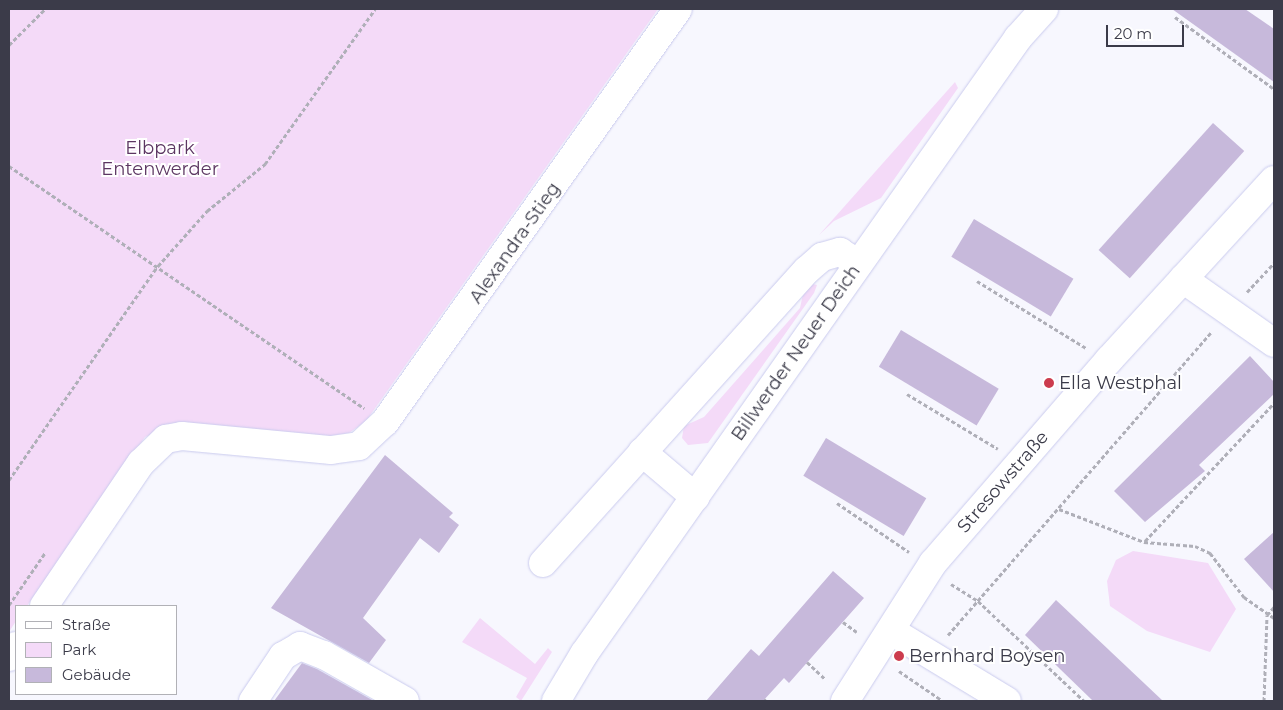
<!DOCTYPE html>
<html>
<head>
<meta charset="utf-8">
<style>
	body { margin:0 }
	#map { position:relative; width:1283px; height:710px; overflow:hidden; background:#f7f7fe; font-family:Montserrat,sans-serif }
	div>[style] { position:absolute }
	.green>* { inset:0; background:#f4daf8 }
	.building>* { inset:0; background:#c7b9db; transform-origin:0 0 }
	.path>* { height:3px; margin-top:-1.5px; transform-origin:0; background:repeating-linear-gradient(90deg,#afafb8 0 4px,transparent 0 6.5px) }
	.roads { filter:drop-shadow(0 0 1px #cacbee) drop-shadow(0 0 1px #cacbee) }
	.minor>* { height:28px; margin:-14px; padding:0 14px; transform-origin:14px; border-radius:14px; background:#fff }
	.dots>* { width:14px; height:14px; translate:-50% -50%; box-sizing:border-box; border:2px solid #fff; border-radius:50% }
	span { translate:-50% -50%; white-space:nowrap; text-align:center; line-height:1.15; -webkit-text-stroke:4px #fff; paint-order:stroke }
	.park-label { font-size:18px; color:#5c3662 }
	.street-label { font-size:18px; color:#3b3b49 }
	.poi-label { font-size:18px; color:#3b3b49 }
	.left { translate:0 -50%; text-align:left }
	.frame { position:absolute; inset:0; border:10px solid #3b3b49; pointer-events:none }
	.legend { position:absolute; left:15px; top:605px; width:162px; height:90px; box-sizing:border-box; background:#fff; border:1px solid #b1b1b6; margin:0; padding:6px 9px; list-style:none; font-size:15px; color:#3b3b49 }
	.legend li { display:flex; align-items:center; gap:10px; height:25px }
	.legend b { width:25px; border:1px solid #b1b1b6 }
	.scale { position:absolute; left:1106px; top:25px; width:78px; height:22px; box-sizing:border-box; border:2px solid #3b3b49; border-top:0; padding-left:6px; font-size:15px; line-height:18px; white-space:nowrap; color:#3b3b49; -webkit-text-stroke:4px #fff; paint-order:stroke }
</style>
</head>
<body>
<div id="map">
	<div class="green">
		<i style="clip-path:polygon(9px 9px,658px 9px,366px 421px,349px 433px,330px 436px,164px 429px,145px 437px,27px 606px,16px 606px,16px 621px,9px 632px)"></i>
		<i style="clip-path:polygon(955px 82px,958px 88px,881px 198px,834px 221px,819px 235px)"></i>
		<i style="clip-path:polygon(812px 284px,817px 285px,814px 293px,708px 443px,688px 445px,682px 438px,684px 426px,704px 417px,800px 308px,803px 294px)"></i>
		<i style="clip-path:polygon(1133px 551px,1208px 563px,1236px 609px,1210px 652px,1147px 631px,1110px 606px,1107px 581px,1116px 560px)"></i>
		<i style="clip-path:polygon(480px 618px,535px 664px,548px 648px,552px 652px,521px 701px,516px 697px,527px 678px,462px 642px)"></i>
	</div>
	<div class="building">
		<i style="clip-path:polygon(1172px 9px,1245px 9px,1274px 29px,1274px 82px)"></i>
		<i style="left:1213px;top:123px;width:42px;height:171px;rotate:42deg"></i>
		<i style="left:974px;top:219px;width:116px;height:44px;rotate:31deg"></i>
		<i style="left:901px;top:330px;width:114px;height:43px;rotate:31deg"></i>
		<i style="clip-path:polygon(1250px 356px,1274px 382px,1274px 394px,1199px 465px,1205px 471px,1145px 522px,1114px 491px)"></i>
		<i style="left:826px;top:438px;width:117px;height:44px;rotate:31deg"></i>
		<i style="clip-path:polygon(385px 455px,453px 513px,449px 517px,459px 525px,439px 553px,420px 538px,363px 618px,386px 640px,369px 663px,271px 608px)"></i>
		<i style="clip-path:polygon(1274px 532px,1274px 592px,1244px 559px)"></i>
		<i style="clip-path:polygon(833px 571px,864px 598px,789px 683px,784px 678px,763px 701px,706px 701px,751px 649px,759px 656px)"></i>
		<i style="clip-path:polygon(1056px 600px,1163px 701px,1093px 701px,1025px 635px)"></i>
		<i style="clip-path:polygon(302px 663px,317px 669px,374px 701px,274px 701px)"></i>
	</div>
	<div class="path">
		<i style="left:1175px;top:17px;width:122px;rotate:36deg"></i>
		<i style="left:9px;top:45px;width:51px;rotate:-45deg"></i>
		<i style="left:9px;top:166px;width:430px;rotate:34.3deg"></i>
		<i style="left:977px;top:281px;width:128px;rotate:31.6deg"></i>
		<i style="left:1247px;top:292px;width:40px;rotate:-47deg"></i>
		<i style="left:907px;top:394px;width:106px;rotate:31.1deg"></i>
		<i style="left:9px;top:480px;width:261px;rotate:-55.2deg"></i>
		<i style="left:158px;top:266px;width:74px;rotate:-48.3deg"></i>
		<i style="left:207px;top:211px;width:75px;rotate:-39deg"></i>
		<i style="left:265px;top:164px;width:190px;rotate:-54.6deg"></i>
		<i style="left:837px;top:503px;width:87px;rotate:34.2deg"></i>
		<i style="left:1059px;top:509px;width:91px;rotate:21.2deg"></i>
		<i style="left:1144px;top:542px;width:51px;rotate:4.5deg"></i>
		<i style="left:1195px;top:546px;width:17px;rotate:25deg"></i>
		<i style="left:1210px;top:553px;width:56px;rotate:52.3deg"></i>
		<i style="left:1244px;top:597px;width:37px;rotate:35deg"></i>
		<i style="left:1145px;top:541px;width:189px;rotate:-46.9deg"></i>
		<i style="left:951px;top:584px;width:32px;rotate:32deg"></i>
		<i style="left:978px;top:601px;width:146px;rotate:43.3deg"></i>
		<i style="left:9px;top:605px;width:63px;rotate:-55.3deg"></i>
		<i style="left:843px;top:622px;width:17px;rotate:36deg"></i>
		<i style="left:948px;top:635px;width:401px;rotate:-49deg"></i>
		<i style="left:807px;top:662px;width:25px;rotate:43deg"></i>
		<i style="left:899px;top:671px;width:53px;rotate:34.3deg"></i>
		<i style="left:764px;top:699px;width:3px;rotate:45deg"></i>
		<i style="left:1264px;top:701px;width:86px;rotate:-88deg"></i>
		<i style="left:1267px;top:615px;width:11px;rotate:-49deg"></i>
	</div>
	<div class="roads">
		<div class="minor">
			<i style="left:1183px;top:279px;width:111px;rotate:35.1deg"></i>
			<i style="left:642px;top:452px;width:70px;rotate:40.3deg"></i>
			<i style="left:543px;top:563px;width:394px;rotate:-48deg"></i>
			<i style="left:807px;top:270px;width:20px;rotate:-41deg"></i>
			<i style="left:822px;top:257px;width:19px;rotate:-16deg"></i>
			<i style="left:840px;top:252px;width:22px;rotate:32deg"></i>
			<i style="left:44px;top:606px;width:173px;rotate:-55.9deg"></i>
			<i style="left:141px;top:463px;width:35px;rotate:-44deg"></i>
			<i style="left:166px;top:439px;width:16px;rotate:-11deg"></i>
			<i style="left:182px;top:436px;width:150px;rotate:5.4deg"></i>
			<i style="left:331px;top:450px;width:28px;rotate:-8deg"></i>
			<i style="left:359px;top:446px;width:35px;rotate:-43deg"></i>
			<i style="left:385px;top:422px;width:506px;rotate:-54.65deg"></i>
			<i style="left:893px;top:632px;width:133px;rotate:31.2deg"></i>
			<i style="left:9px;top:657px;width:13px;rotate:-58deg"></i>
			<i style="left:253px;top:701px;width:54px;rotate:-56.3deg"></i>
			<i style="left:283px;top:656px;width:20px;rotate:-30deg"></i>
			<i style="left:300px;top:646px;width:26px;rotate:21deg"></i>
			<i style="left:324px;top:655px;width:93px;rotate:29.6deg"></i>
			<i style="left:556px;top:701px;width:55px;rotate:-59.2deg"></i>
			<i style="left:584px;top:654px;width:754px;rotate:-54.83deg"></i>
			<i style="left:1018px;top:38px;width:39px;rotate:-48deg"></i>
			<i style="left:845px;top:701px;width:164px;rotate:-57.5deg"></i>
			<i style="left:933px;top:563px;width:269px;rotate:-49.1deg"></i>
			<i style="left:1109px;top:360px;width:244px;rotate:-47.5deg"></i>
		</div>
	</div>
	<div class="dots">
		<i style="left:1049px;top:383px;background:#cc3c4e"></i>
		<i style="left:899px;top:656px;background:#cc3c4e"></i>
	</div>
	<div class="park-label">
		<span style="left:160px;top:159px">Elbpark<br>Entenwerder</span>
	</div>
	<div class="street-label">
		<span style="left:515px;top:243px;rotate:-55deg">Alexandra-Stieg</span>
		<span style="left:796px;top:353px;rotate:-55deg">Billwerder Neuer Deich</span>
		<span style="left:1003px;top:482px;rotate:-49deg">Stresowstraße</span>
	</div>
	<div class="poi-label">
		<span class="left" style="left:1059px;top:383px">Ella Westphal</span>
		<span class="left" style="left:909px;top:656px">Bernhard Boysen</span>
	</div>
	<div class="frame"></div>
	<ul class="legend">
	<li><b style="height:6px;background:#fff"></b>Straße</li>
	<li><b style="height:14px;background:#f4daf8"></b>Park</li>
	<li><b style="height:14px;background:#c7b9db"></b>Gebäude</li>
	</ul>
	<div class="scale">20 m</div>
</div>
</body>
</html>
